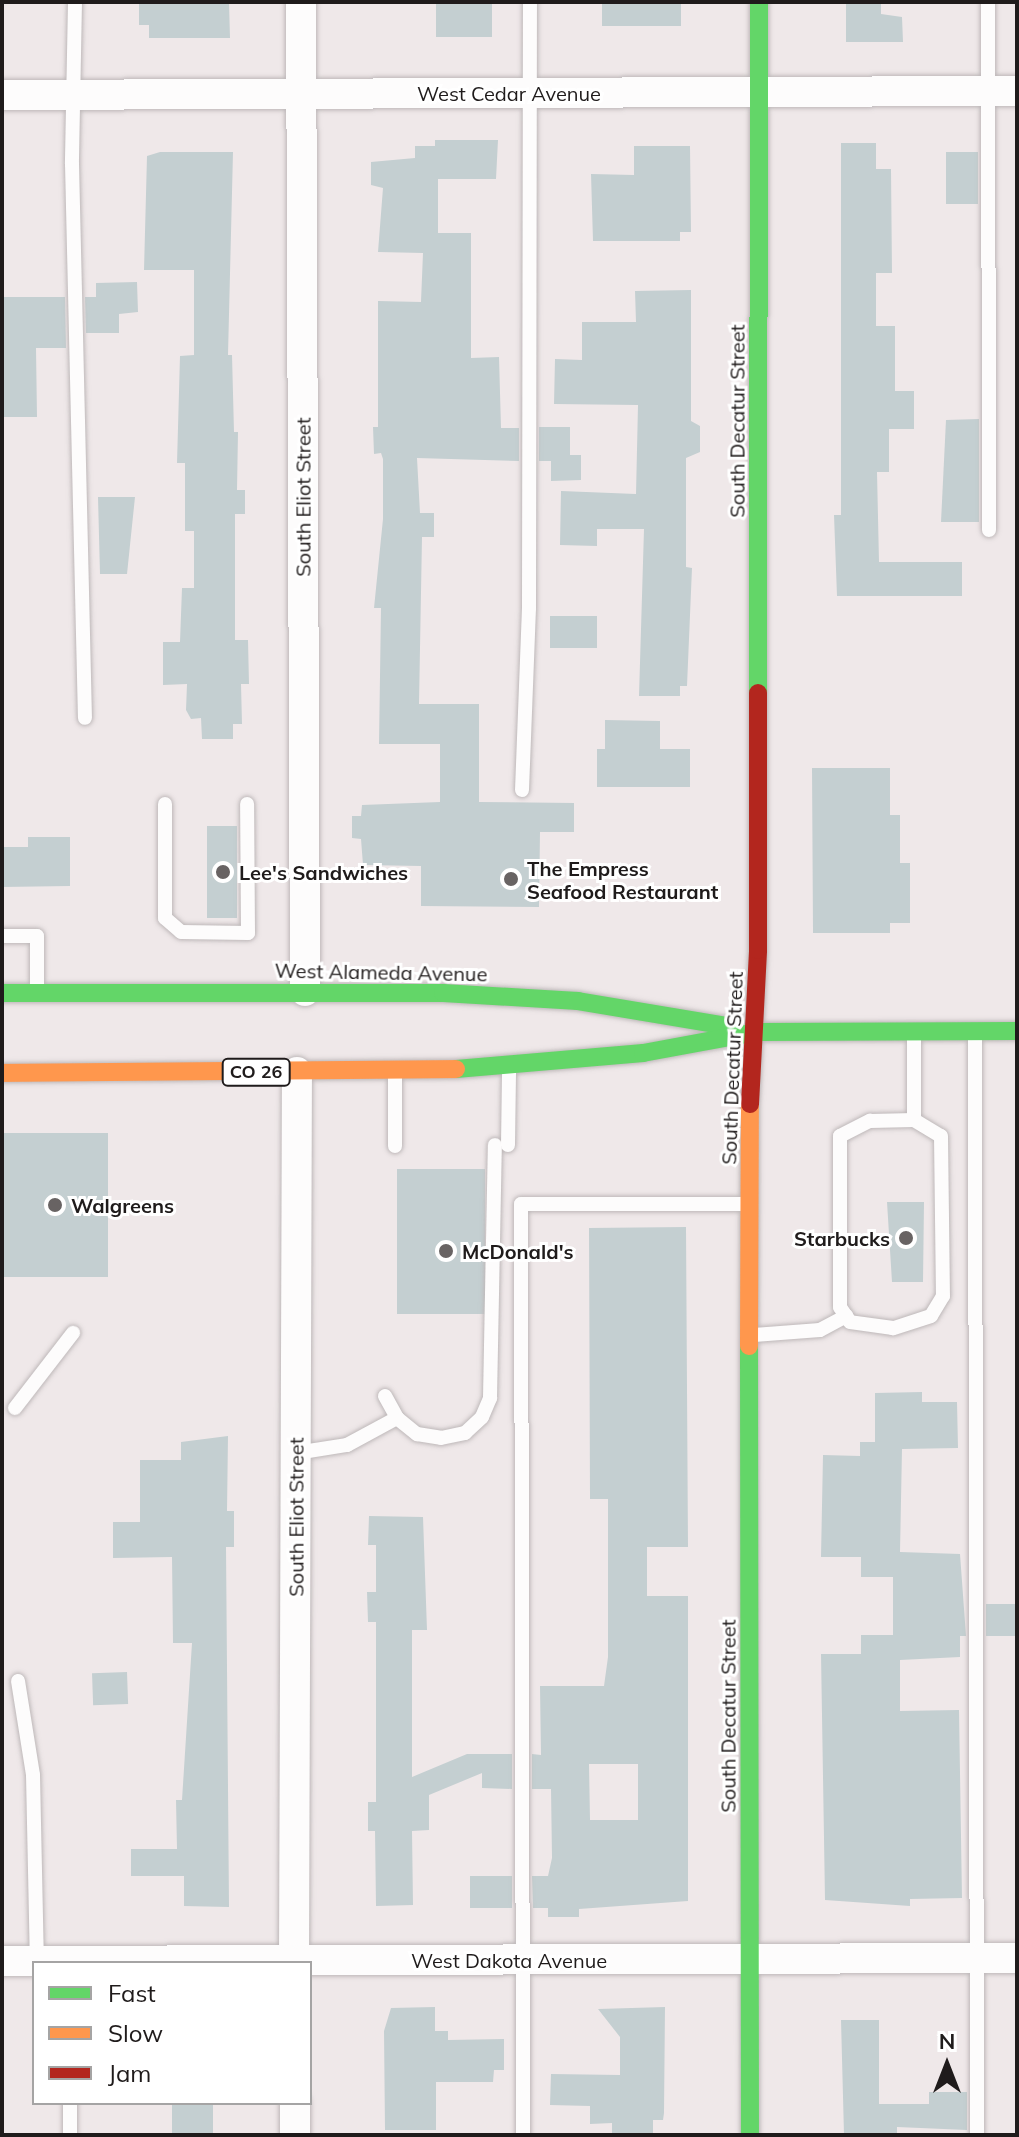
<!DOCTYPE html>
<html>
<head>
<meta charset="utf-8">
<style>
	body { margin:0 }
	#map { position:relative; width:1019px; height:2137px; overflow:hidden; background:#efe8e9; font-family:Mulish,sans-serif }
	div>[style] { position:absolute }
	.building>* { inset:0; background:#c4cfd1; transform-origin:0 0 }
	.roads { filter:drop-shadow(0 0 2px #beb8b9) drop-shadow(0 0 2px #beb8b9) }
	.lane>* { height:14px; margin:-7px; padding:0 7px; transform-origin:7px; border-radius:7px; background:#fdfcfc }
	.street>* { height:30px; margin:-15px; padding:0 15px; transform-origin:15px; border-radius:15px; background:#fdfcfc }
	.fast>* { height:18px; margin:-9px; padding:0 9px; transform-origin:9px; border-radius:9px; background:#63d668 }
	.slow>* { height:18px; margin:-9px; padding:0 9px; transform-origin:9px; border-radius:9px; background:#ff974d }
	.jam>* { height:18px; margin:-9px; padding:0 9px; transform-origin:9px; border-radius:9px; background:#b3261e }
	.dots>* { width:22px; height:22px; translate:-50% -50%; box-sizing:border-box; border:4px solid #fff; border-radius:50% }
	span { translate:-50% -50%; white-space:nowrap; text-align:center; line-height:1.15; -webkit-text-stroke:6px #fff; paint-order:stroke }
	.shield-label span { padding:2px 6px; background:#fff; border:2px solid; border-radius:6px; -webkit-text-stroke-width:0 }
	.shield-label { font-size:18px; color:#1f1b1b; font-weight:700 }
	.street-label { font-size:20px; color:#1f1b1b }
	.poi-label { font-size:20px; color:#1f1b1b; font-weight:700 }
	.left { translate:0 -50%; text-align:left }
	.right { translate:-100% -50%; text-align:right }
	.frame { position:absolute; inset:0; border:4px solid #1f1b1b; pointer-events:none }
	.legend { position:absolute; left:32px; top:1961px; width:280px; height:144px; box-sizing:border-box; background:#fff; border:2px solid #a5a4a4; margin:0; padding:10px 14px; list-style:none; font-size:24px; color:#1f1b1b }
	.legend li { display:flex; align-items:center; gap:16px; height:40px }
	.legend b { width:40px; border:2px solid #a5a4a4 }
	.north { position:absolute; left:907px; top:2025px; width:80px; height:80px; -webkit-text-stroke:6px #fff; paint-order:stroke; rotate:0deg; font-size:22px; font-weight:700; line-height:32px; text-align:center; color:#1f1b1b }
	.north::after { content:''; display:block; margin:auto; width:28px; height:36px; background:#1f1b1b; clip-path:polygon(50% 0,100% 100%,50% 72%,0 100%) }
</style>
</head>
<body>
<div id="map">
	<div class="building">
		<i style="clip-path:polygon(139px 2px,229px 2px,230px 38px,149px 38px,149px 25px,139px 25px)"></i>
		<i style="left:436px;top:2px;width:56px;height:35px"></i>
		<i style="left:602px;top:2px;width:79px;height:24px"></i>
		<i style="clip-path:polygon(846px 2px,881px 2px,881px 14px,902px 17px,903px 42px,846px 42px)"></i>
		<i style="clip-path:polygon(435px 140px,498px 140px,496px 179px,438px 179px,438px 233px,471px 233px,471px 358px,499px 357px,501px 428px,519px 428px,519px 461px,417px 458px,420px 513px,434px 513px,434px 537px,422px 537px,419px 704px,479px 704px,479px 802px,574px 803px,574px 832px,540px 832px,539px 907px,421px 906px,421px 866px,363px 865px,361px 839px,352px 838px,352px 816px,361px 816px,362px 805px,440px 802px,440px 744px,379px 744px,381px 608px,374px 608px,383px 519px,383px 459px,381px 453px,374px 454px,373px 427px,378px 427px,378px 301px,421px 302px,423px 253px,378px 252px,383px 188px,371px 185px,371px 162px,415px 158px,415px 146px,435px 146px)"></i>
		<i style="clip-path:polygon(841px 143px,876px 143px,876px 169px,891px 169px,892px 273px,876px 273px,876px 326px,895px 326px,895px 391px,914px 391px,914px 429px,889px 429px,889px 472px,877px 472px,879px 562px,962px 562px,962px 596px,837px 596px,834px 515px,841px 515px)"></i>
		<i style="clip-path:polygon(634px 146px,690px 146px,691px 232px,680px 232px,680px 241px,593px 241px,591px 174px,634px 175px)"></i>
		<i style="clip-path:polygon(160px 152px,233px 152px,228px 355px,232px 355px,234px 432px,238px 432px,237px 490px,245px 490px,245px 514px,235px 514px,235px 640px,248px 640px,249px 684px,241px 684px,242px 724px,233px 724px,233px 739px,202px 739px,201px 718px,191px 719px,186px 710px,187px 684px,163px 685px,163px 642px,180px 642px,182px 588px,194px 588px,194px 531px,185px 531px,185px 463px,177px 463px,180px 356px,194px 355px,194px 270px,144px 270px,147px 156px)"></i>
		<i style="left:978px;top:152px;width:52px;height:32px;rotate:90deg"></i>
		<i style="clip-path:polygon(137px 282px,138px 312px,119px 314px,119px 333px,86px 333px,85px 297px,96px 297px,96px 283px)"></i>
		<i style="clip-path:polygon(691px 290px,691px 421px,700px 426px,700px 452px,686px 458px,686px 567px,692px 568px,687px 686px,680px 686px,680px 696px,639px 696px,644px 529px,597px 529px,597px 546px,560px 545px,561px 491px,636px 494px,638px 405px,554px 404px,555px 359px,582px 360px,582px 322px,636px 322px,635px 291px)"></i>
		<i style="clip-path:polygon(2px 297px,65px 297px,66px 348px,36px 348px,37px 417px,2px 417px)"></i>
		<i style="clip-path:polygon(979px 419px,979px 522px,941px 522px,946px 420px)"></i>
		<i style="clip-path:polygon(539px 427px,570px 427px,570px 455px,581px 455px,581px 480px,551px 481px,551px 461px,539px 461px)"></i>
		<i style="clip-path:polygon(98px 497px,135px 497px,127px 574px,100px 574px)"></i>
		<i style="left:550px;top:616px;width:47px;height:32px"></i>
		<i style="clip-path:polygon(605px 720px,660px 721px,660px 749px,690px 749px,690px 787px,597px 787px,597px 749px,605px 749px)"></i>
		<i style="clip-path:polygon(812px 768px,890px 768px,890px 815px,900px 815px,900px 863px,910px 863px,910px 923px,890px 923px,890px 933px,813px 933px)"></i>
		<i style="left:207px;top:826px;width:30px;height:92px"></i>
		<i style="clip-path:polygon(28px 837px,70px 837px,70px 886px,2px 887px,2px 847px,28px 847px)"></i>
		<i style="left:108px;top:1133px;width:144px;height:106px;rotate:90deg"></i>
		<i style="left:397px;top:1169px;width:88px;height:145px"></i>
		<i style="clip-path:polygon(887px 1202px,924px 1202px,923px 1282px,892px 1282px)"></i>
		<i style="clip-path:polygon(evenodd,686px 1227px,688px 1547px,647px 1547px,647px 1596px,688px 1596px,688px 1901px,579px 1909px,579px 1917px,548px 1917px,548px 1908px,533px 1908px,532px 1876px,548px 1876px,552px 1858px,551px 1789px,532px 1789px,532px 1754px,541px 1755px,540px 1686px,604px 1686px,608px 1657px,608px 1499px,590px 1499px,589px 1228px,686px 1227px,589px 1764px,638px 1764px,638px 1820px,590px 1820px,589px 1764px)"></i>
		<i style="clip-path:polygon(922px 1392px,922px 1402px,957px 1402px,958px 1448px,902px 1449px,900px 1552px,960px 1554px,966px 1636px,960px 1636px,960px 1657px,900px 1660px,900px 1711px,959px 1710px,962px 1898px,910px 1899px,910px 1906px,825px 1900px,821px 1654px,861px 1654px,861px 1635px,893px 1635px,893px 1577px,861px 1577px,861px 1557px,821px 1557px,823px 1455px,860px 1456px,860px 1442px,875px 1442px,875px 1393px)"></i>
		<i style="clip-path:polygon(228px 1436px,227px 1511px,234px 1511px,234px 1547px,226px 1547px,229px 1907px,184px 1906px,184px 1876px,131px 1876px,131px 1849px,177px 1849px,176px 1800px,182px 1800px,192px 1643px,173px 1643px,172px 1557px,113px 1558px,113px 1522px,140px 1522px,140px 1460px,181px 1460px,181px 1442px)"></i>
		<i style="clip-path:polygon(369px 1516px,423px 1517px,427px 1630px,412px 1630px,412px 1777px,467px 1754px,512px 1754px,512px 1789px,482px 1788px,482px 1773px,429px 1795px,429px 1830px,412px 1831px,413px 1905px,376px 1906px,375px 1831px,368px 1831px,368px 1802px,376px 1802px,376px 1622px,368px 1622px,367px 1592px,376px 1592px,376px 1545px,368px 1545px)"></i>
		<i style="left:986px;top:1604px;width:31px;height:32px"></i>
		<i style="left:127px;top:1672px;width:32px;height:35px;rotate:88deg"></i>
		<i style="left:470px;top:1876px;width:42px;height:32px"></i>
		<i style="clip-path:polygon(435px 2007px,435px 2031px,448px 2031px,448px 2040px,504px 2039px,504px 2070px,494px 2070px,493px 2082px,436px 2082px,436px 2130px,385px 2130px,384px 2031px,391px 2008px)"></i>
		<i style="clip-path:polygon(665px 2007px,664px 2113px,663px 2120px,653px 2120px,653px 2135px,612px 2134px,612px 2123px,590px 2124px,590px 2106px,550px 2105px,551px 2074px,620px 2075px,620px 2037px,598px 2009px)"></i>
		<i style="clip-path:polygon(841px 2020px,879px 2020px,879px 2104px,929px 2104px,929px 2092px,967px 2092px,967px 2130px,897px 2127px,897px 2135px,844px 2135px)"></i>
		<i style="left:172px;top:2103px;width:41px;height:32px"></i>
	</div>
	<div class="roads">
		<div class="lane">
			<i style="left:75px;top:2px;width:162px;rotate:91.1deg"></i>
			<i style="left:72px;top:164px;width:554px;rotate:88.66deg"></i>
			<i style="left:988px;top:2px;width:528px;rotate:89.89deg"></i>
			<i style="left:522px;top:790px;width:182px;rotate:-87.8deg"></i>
			<i style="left:529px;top:608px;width:606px;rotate:-89.91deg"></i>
			<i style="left:165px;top:804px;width:114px;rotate:90deg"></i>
			<i style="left:165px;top:918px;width:21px;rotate:41deg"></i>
			<i style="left:181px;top:932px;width:67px;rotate:0.9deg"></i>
			<i style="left:248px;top:933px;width:129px;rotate:-90.4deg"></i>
			<i style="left:2px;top:936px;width:35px"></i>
			<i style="left:37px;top:936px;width:53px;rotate:90deg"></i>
			<i style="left:914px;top:1035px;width:85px;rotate:90deg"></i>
			<i style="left:975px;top:1035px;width:1100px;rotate:89.9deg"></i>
			<i style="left:914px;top:1120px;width:31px;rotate:31deg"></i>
			<i style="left:941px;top:1136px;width:160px;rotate:89.3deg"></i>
			<i style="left:943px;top:1296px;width:23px;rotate:121deg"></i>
			<i style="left:931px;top:1316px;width:40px;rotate:162deg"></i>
			<i style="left:893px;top:1328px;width:43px;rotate:-172.1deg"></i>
			<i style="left:850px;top:1322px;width:18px;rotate:-124deg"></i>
			<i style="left:840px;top:1307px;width:171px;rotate:-90deg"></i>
			<i style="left:840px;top:1136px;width:34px;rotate:-27deg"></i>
			<i style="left:870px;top:1121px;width:44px;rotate:-1.3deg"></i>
			<i style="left:508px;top:1145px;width:76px;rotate:-89.2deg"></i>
			<i style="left:395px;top:1146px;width:72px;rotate:-90deg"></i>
			<i style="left:754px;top:1335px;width:66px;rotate:-4.3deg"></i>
			<i style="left:820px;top:1330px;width:30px;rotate:-28deg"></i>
			<i style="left:385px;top:1396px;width:25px;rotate:61deg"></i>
			<i style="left:397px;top:1418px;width:26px;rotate:39deg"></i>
			<i style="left:417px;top:1434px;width:24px;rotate:9deg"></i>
			<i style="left:441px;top:1438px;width:25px;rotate:-12deg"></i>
			<i style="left:465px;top:1433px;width:23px;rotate:-43deg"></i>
			<i style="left:482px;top:1417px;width:21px;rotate:-67deg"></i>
			<i style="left:490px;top:1398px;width:253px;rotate:-88.9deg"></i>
			<i style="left:15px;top:1408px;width:95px;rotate:-52.3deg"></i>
			<i style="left:296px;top:1453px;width:52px;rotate:-8.9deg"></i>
			<i style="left:347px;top:1445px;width:57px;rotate:-28.4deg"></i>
			<i style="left:18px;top:1681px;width:95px;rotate:80.9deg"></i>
			<i style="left:33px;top:1775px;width:186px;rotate:88.8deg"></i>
			<i style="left:70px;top:2103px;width:32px;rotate:90deg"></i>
			<i style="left:523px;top:2135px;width:931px;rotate:-90.12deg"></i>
			<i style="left:521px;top:1204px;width:224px"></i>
		</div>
		<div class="street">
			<i style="left:301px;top:2px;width:989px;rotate:89.77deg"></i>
			<i style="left:2px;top:95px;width:1015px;rotate:-0.23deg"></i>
			<i style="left:2px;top:1961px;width:1015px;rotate:-0.17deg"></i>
			<i style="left:294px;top:1963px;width:891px;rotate:-89.81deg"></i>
			<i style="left:295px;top:2103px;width:32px;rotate:90deg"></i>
		</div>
		<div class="fast">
			<i style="left:758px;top:693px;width:691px;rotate:-89.92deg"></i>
			<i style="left:2px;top:993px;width:441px"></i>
			<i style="left:443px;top:993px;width:135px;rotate:3.4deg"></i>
			<i style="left:578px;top:1001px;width:158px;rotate:9.5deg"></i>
			<i style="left:456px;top:1069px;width:188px;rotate:-4.9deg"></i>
			<i style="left:643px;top:1053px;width:115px;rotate:-10.5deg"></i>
			<i style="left:756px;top:1032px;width:261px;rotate:-0.2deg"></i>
			<i style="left:749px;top:1346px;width:789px;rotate:89.93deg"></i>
		</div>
		<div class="slow">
			<i style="left:2px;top:1073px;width:454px;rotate:-0.5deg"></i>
			<i style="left:749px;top:1346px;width:242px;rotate:-89.8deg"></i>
		</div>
		<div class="jam">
			<i style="left:750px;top:1104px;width:154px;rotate:-87deg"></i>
			<i style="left:758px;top:950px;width:257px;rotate:-90deg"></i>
		</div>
	</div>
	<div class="dots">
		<i style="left:223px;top:872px;background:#686363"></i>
		<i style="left:511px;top:879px;background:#686363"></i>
		<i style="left:55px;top:1205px;background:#686363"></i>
		<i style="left:906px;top:1238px;background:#686363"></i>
		<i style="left:446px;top:1251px;background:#686363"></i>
	</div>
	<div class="shield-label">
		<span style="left:256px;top:1072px">CO 26</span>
	</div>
	<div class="street-label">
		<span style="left:509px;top:93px">West Cedar Avenue</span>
		<span style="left:737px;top:421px;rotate:-90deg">South Decatur Street</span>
		<span style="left:303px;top:497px;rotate:-90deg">South Eliot Street</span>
		<span style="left:381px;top:972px;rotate:1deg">West Alameda Avenue</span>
		<span style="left:732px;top:1068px;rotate:-88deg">South Decatur Street</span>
		<span style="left:296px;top:1517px;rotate:-90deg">South Eliot Street</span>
		<span style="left:728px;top:1716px;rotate:-90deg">South Decatur Street</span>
		<span style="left:509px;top:1960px">West Dakota Avenue</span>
	</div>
	<div class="poi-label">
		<span class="left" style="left:527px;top:880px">The Empress<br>Seafood Restaurant</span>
		<span class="left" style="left:239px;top:872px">Lee's Sandwiches</span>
		<span class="left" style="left:71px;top:1205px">Walgreens</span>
		<span class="right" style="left:890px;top:1238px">Starbucks</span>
		<span class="left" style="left:462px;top:1251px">McDonald's</span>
	</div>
	<div class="frame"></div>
	<ul class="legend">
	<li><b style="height:10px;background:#63d668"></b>Fast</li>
	<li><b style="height:10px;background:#ff974d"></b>Slow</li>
	<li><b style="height:10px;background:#b3261e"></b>Jam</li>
	</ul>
	<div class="north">N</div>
</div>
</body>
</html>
